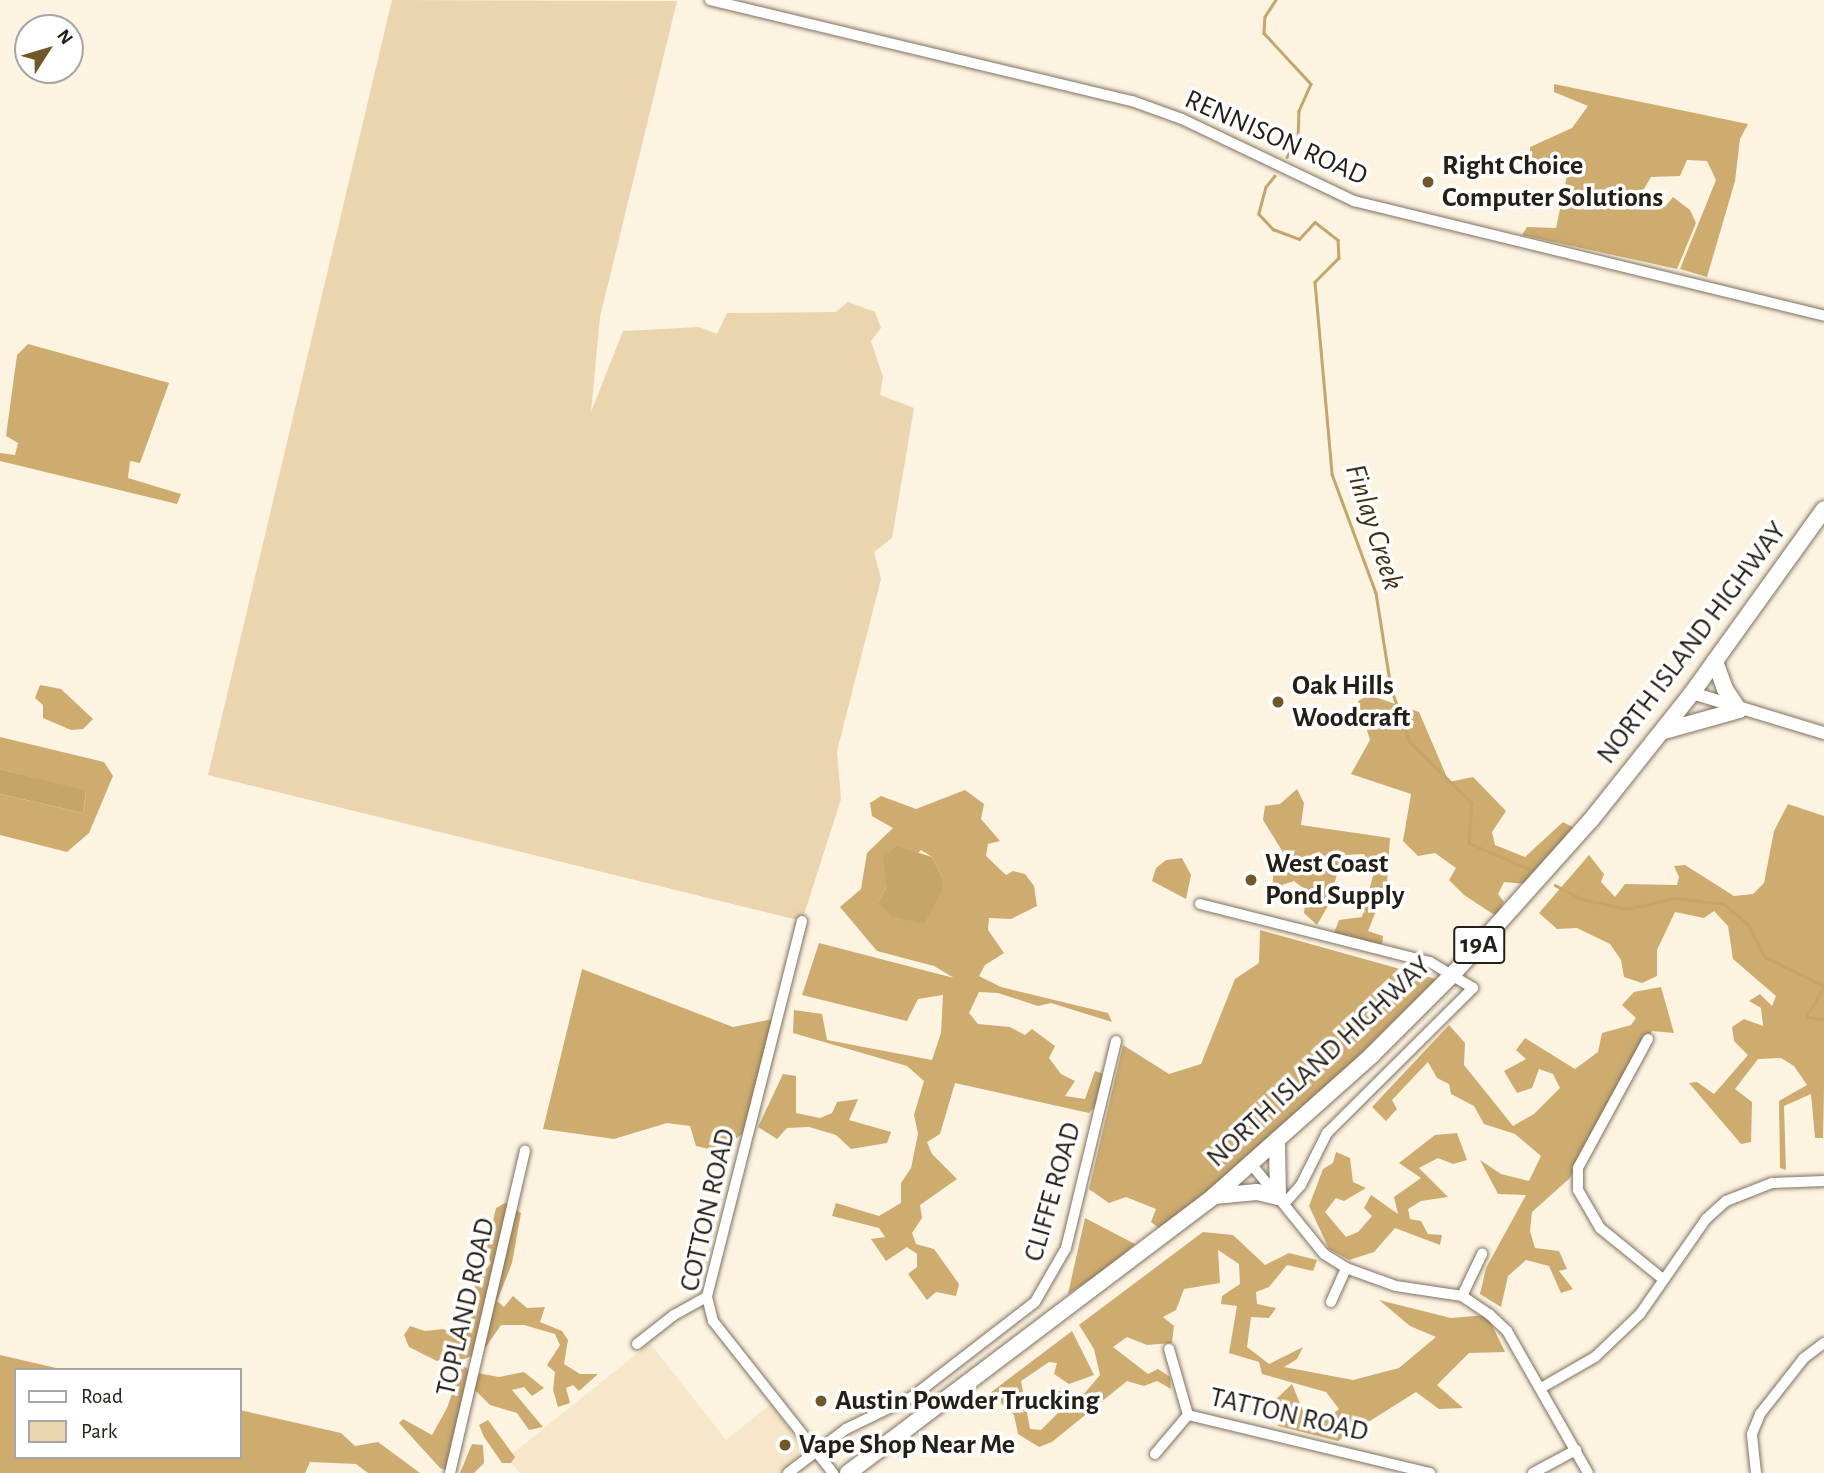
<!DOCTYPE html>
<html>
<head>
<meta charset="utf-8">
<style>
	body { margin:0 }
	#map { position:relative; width:1824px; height:1473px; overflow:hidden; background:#fdf3e1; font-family:"Alegreya Sans",sans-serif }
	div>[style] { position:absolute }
	.built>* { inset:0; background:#f7e6c9 }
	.green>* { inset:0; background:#ebd5af }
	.forest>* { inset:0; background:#ceac70 }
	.water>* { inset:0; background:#c6a569 }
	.stream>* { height:2.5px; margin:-1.25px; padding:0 1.25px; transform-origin:1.25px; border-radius:1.25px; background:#c6a569 }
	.roads { filter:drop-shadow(0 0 2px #7e735f) drop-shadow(0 0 2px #7e735f) }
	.minor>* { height:10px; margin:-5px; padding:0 5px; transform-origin:5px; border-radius:5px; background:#fff }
	.tertiary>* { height:12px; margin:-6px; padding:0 6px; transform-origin:6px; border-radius:6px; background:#fff }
	.primary>* { height:16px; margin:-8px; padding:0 8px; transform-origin:8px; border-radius:8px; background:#fff }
	.dots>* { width:19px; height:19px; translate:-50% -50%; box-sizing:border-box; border:4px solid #fff; border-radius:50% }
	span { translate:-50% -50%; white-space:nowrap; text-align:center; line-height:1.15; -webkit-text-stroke:7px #fff; paint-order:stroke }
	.shield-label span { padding:2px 5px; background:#fff; border:2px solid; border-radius:5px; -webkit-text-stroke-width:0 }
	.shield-label { font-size:26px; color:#242018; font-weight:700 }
	.street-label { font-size:28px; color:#242018 }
	.poi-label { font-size:28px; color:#242018; font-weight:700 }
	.left { translate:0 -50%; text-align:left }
	.water-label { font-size:30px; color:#3e2f13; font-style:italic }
	.legend { position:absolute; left:14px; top:1368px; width:228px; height:91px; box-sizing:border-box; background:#fff; border:2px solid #a7a6a3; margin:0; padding:9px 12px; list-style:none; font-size:21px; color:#242018 }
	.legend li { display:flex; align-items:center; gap:14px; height:35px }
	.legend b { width:35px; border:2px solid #a7a6a3 }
	.north { position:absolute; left:14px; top:14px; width:70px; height:70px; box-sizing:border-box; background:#fff; border:2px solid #a7a6a3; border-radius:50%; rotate:53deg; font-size:19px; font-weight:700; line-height:28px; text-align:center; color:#242018 }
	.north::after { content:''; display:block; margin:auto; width:24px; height:32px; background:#715829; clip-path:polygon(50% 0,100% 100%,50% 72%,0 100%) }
</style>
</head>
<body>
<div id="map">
	<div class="built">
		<i style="clip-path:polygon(650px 1343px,726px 1440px,771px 1404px,798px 1442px,799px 1454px,782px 1473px,520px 1473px,507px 1458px)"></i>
	</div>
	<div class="green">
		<i style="clip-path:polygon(392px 0,677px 1px,600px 317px,591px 412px,623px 331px,699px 327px,717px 334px,727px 313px,836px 312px,848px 302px,875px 312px,881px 328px,871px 341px,883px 377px,880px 395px,914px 408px,892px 538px,874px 552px,881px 579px,837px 751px,841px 799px,802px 921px,208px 775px)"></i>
	</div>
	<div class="forest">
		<i style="clip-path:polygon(1554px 84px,1748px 124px,1740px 139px,1735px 181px,1707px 277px,1680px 269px,1716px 180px,1707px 161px,1687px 160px,1680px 176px,1651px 177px,1638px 199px,1665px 207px,1673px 197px,1690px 210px,1696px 223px,1677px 269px,1522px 235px,1527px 227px,1556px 228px,1567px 176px,1530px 171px,1530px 147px,1572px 128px,1588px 106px,1554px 92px)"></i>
		<i style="clip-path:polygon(28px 344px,169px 383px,140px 463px,130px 461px,128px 478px,181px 494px,177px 504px,0 461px,0 453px,15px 455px,18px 443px,6px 436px,17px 355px)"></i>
		<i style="clip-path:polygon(40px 685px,61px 689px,93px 719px,83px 729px,71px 730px,43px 718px,43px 705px,35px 698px)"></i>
		<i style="clip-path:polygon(1369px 695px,1419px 712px,1449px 782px,1473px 777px,1506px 811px,1492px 832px,1495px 845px,1525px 857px,1563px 822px,1576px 829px,1527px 884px,1504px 882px,1498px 894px,1504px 902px,1496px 916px,1464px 895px,1449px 880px,1456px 868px,1435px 853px,1418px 856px,1403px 841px,1411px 794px,1351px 774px,1370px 740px,1358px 701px)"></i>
		<i style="clip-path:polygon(0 737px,104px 762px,113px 776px,89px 833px,67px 852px,0 835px,0 794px,83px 813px,86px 792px,0 769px)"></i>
		<i style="clip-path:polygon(1297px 789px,1304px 803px,1301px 825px,1390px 838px,1387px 883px,1368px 931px,1383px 936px,1382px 946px,1334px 933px,1339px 920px,1362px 917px,1374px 872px,1364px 854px,1342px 855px,1329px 904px,1317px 925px,1304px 913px,1307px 891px,1294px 881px,1273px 888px,1273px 871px,1284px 854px,1263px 820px,1265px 806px,1280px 804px)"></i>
		<i style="clip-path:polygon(evenodd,965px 790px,984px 804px,981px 819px,1000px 841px,988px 844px,986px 856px,1006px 875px,1013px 871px,1025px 874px,1034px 886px,1037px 906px,1011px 919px,989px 918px,988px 930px,1004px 953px,985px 965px,979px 976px,1001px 987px,1108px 1013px,1112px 1022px,1051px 1003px,1038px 1006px,998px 993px,979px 992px,969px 1013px,978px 1024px,1010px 1027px,1025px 1035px,1032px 1029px,1055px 1046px,1049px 1058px,1061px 1074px,1075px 1081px,1065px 1096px,1085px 1099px,1095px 1071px,1107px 1075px,1098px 1103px,1089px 1113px,955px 1083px,940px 1134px,927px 1142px,932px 1154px,957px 1179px,920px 1205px,922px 1218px,912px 1233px,916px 1244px,934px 1249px,959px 1284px,956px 1296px,936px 1292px,927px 1300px,908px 1274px,917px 1267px,917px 1254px,907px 1247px,886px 1261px,871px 1239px,885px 1237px,879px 1228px,832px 1216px,836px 1203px,879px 1216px,901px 1203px,901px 1183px,911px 1168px,918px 1134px,914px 1115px,924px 1081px,907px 1066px,793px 1033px,794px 1010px,822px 1014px,827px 1040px,932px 1060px,941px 1033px,943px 995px,918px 999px,907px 1021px,802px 995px,819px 943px,954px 978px,934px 966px,877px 951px,840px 907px,861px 889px,867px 853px,893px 828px,872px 816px,870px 803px,881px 796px,916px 809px,965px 790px,921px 850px,932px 857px,943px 879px,878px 902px,887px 886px,921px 850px)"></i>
		<i style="clip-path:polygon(1788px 804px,1824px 816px,1824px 1089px,1823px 1138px,1815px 1138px,1811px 1094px,1784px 1106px,1786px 1170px,1780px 1168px,1779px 1101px,1807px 1085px,1794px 1066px,1781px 1058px,1758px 1059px,1735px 1089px,1752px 1102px,1751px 1142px,1741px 1144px,1689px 1083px,1697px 1082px,1714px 1094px,1748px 1055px,1734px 1041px,1732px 1027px,1744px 1019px,1763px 1026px,1761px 1008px,1749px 1001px,1760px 994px,1772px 1006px,1776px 996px,1733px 959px,1728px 926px,1714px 911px,1704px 918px,1675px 912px,1657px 950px,1657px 976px,1642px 983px,1624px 977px,1621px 960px,1610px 944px,1577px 928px,1557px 929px,1539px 913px,1589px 855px,1604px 874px,1601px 882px,1615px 897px,1625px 884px,1677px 885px,1679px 877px,1674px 866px,1685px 865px,1734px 896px,1753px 894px,1764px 883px,1774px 831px)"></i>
		<i style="clip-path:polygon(1182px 858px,1191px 875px,1186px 899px,1152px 881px,1156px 868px,1166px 860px)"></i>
		<i style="clip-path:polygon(1260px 930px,1436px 979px,1340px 1074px,1238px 1167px,1160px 1229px,1151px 1222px,1156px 1209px,1126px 1197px,1109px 1203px,1089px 1189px,1123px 1045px,1169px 1074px,1201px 1064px,1235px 979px,1259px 963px)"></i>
		<i style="clip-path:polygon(582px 969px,733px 1027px,778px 1018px,750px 1129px,717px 1151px,696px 1146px,690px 1126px,667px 1123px,614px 1139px,543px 1129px)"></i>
		<i style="clip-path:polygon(1661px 987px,1674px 1033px,1652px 1031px,1570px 1178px,1532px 1212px,1530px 1231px,1535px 1248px,1559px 1251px,1567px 1269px,1559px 1271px,1573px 1289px,1561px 1293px,1549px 1266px,1526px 1260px,1508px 1276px,1501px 1307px,1480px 1294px,1486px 1268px,1526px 1195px,1498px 1194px,1480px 1160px,1501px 1174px,1529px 1181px,1541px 1156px,1515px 1134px,1484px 1124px,1474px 1106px,1451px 1094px,1449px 1084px,1437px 1078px,1428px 1062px,1392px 1100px,1397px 1109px,1386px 1121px,1372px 1107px,1449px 1025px,1465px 1043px,1464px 1065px,1513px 1126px,1534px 1114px,1560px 1088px,1553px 1074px,1539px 1069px,1532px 1088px,1517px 1093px,1504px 1071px,1526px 1059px,1516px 1050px,1525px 1038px,1575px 1069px,1598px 1052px,1602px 1033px,1631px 1025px,1636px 1018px,1622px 1005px,1634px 992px)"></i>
		<i style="clip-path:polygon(783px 1074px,796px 1076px,796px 1113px,820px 1118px,832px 1113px,837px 1102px,858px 1099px,849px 1120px,891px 1132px,887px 1143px,851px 1149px,836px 1135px,809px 1127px,787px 1128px,777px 1139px,758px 1127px)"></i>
		<i style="clip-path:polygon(1457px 1133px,1467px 1160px,1453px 1164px,1438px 1158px,1419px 1168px,1448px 1197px,1421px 1201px,1408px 1209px,1410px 1219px,1421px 1221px,1428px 1234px,1442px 1235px,1440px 1245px,1395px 1228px,1374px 1252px,1349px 1260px,1329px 1249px,1309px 1206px,1323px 1169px,1333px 1163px,1336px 1152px,1350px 1158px,1353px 1182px,1366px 1188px,1344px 1201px,1336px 1198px,1325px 1212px,1346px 1237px,1358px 1232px,1372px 1216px,1364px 1208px,1371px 1195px,1398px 1214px,1394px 1197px,1421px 1178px,1399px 1163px,1435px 1135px)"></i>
		<i style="clip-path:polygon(505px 1203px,521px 1213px,512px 1263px,497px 1301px,504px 1307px,513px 1296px,527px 1308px,545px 1307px,540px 1322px,562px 1331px,568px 1340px,564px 1364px,580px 1374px,598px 1374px,579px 1391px,573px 1385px,566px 1388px,570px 1403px,558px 1407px,553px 1390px,555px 1372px,547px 1365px,560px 1345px,555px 1334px,524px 1325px,501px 1325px,483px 1351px,462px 1360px,449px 1356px,437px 1361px,409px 1347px,404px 1335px,410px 1326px,425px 1331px,443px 1329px,458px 1336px,471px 1318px,478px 1298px,474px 1284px,491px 1263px,486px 1251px,496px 1208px)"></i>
		<i style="clip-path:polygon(1085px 1218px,1135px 1244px,1110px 1267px,1068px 1294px)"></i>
		<i style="clip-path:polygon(1203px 1232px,1233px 1235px,1265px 1265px,1289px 1253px,1317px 1260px,1313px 1271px,1287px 1265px,1269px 1287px,1256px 1292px,1257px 1304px,1276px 1308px,1269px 1318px,1251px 1317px,1247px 1347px,1269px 1364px,1303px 1347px,1297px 1359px,1284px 1367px,1353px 1380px,1399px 1368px,1436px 1337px,1410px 1326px,1379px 1300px,1451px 1318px,1487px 1315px,1505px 1352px,1469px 1353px,1437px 1385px,1463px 1408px,1439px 1409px,1416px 1392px,1338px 1441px,1278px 1426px,1272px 1403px,1292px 1384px,1306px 1418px,1326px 1420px,1339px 1409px,1326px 1392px,1262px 1374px,1259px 1362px,1229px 1353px,1237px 1306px,1221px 1304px,1222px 1296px,1240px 1284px,1239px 1264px,1218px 1250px,1220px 1283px,1184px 1289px,1176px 1310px,1163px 1317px,1174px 1326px,1172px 1343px,1147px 1345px,1127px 1337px,1113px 1347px,1148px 1374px,1158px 1369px,1170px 1377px,1171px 1389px,1157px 1381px,1144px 1386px,1127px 1381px,1052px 1442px,1039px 1447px,1018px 1434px,1014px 1415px,990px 1393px,1072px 1331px,1094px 1375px,1069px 1384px,1054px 1374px,1057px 1363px,1049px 1362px,1021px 1381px,1030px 1429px,1041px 1430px,1059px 1412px,1052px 1390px,1083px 1395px,1100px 1375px,1094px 1349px,1079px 1325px)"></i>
		<i style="clip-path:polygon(0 1355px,65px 1370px,16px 1370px,16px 1457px,240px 1457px,240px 1410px,341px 1433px,355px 1446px,378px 1442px,420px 1473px,368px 1473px,356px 1464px,310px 1462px,305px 1473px,0 1473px)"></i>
		<i style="clip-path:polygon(462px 1365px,472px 1372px,499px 1377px,524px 1372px,544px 1388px,532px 1396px,524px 1387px,512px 1390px,543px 1427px,529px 1430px,517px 1413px,490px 1405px,475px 1390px,454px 1472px,440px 1468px,399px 1423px,403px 1419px,432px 1435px,447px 1408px)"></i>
		<i style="clip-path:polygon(488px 1420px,515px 1457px,511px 1463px,502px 1463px,484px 1437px,479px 1425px)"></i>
		<i style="clip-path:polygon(472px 1444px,483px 1445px,484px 1463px,474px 1473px,460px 1473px)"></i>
	</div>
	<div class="water">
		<i style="clip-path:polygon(0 769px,86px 791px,83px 813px,0 794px)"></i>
		<i style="clip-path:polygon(897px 846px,932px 857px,943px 879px,942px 890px,924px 924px,891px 916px,878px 902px,887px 886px,883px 858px)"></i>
	</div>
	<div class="stream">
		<i style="left:1276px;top:0;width:20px;rotate:123deg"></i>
		<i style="left:1265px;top:17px;width:16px;rotate:94deg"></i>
		<i style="left:1264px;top:33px;width:69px;rotate:47.3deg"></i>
		<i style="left:1311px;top:84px;width:30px;rotate:114deg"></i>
		<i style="left:1299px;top:111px;width:28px;rotate:92deg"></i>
		<i style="left:1298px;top:139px;width:21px;rotate:121deg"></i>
		<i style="left:1275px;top:176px;width:14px;rotate:129deg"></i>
		<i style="left:1266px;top:187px;width:28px;rotate:105deg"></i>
		<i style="left:1259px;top:214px;width:21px;rotate:47deg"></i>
		<i style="left:1273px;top:229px;width:28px;rotate:21deg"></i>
		<i style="left:1299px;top:239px;width:23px;rotate:-47deg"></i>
		<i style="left:1315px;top:222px;width:29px;rotate:38deg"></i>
		<i style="left:1338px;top:240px;width:18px;rotate:87deg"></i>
		<i style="left:1339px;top:258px;width:34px;rotate:135deg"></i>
		<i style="left:1315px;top:282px;width:193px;rotate:84.9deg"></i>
		<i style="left:1332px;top:474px;width:127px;rotate:69.7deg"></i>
		<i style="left:1376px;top:593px;width:96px;rotate:81deg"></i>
		<i style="left:1391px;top:688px;width:57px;rotate:70.6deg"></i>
		<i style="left:1410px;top:742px;width:87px;rotate:44.5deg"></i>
		<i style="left:1472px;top:803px;width:40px;rotate:94.3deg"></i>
		<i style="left:1469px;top:843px;width:65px;rotate:23.4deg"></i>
		<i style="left:1555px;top:885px;width:30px;rotate:27deg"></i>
		<i style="left:1582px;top:899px;width:46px;rotate:12.5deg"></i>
		<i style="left:1627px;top:909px;width:49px;rotate:-12.9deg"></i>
		<i style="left:1675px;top:898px;width:49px;rotate:7deg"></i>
		<i style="left:1724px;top:904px;width:31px;rotate:40deg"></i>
		<i style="left:1748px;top:924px;width:37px;rotate:63deg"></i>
		<i style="left:1765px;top:957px;width:66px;rotate:26.2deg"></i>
		<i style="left:1824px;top:987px;width:34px;rotate:120deg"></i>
		<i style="left:1807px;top:1017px;width:17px;rotate:7deg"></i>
	</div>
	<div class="roads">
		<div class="minor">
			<i style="left:710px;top:0;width:434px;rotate:13.5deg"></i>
			<i style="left:1132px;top:101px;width:53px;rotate:19.8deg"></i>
			<i style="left:1182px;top:119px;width:191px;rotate:25.5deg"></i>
			<i style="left:1354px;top:201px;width:484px;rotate:13.7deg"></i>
			<i style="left:1200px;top:904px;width:237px;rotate:14.2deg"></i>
			<i style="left:1430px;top:962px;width:50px;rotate:31.2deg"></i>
			<i style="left:1473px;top:988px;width:206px;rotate:135.2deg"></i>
			<i style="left:1327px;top:1133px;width:58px;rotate:116.6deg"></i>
			<i style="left:1301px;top:1185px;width:25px;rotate:132deg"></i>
			<i style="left:802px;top:921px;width:388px;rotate:104.2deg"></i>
			<i style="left:707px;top:1297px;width:25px;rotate:76deg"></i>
			<i style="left:713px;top:1321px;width:194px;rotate:51.7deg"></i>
			<i style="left:1648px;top:1039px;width:147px;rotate:118.5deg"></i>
			<i style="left:1578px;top:1168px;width:22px;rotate:90deg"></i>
			<i style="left:1578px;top:1190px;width:44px;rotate:59.9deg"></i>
			<i style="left:1600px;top:1228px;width:82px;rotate:39.1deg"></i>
			<i style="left:1252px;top:1165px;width:114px;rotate:51deg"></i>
			<i style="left:1324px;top:1254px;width:26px;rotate:32deg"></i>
			<i style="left:1346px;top:1268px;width:53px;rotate:19.8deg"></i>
			<i style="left:1396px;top:1286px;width:67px;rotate:8.6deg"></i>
			<i style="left:1462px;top:1296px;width:32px;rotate:34deg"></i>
			<i style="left:1489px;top:1314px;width:25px;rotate:43deg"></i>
			<i style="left:1507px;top:1331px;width:163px;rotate:60.3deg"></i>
			<i style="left:1462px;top:1296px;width:47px;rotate:-64.5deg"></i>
			<i style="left:1331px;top:1302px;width:37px;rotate:-66deg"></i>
			<i style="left:637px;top:1344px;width:47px;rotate:-38.1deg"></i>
			<i style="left:674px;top:1315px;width:38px;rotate:-29deg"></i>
			<i style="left:1169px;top:1349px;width:69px;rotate:73.9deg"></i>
			<i style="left:1541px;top:1388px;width:62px;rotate:-29.9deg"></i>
			<i style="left:1595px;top:1357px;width:62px;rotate:-43.7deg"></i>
			<i style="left:1640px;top:1314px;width:116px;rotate:-55.2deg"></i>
			<i style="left:1706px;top:1219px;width:27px;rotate:-42deg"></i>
			<i style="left:1726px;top:1201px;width:49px;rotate:-21.4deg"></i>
			<i style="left:1772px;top:1183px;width:52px;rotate:-2.2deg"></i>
			<i style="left:1188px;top:1415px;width:249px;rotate:13.5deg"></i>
			<i style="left:1155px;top:1454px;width:51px;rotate:-49.8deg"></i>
			<i style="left:450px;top:1473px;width:331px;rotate:-76.9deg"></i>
			<i style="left:788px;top:1473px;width:73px;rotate:-37.2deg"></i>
			<i style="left:846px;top:1429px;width:73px;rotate:-25.9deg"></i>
			<i style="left:912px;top:1397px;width:155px;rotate:-37.7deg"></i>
			<i style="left:1035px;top:1302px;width:62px;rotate:-60.1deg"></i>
			<i style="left:1066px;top:1248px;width:213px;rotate:-76.4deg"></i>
			<i style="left:1533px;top:1473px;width:49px;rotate:-28.1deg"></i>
			<i style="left:1756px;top:1473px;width:39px;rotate:-96deg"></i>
			<i style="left:1752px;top:1434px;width:22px;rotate:-68deg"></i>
			<i style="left:1760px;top:1414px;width:71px;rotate:-51.8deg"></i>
			<i style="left:1804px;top:1358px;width:25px;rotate:-37deg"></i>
		</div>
		<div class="tertiary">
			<i style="left:1692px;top:693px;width:138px;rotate:16.9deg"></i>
		</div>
		<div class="primary">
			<i style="left:1664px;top:731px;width:78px;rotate:-15.6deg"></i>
			<i style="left:1739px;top:710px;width:25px;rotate:-124deg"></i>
			<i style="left:1725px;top:689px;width:30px;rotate:-110deg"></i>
			<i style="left:1214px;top:1196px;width:43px;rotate:-5.3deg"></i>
			<i style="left:1257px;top:1192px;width:22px;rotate:13deg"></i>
			<i style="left:1278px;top:1197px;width:54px;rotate:-91.1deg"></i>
			<i style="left:848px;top:1473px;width:459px;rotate:-37.1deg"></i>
			<i style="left:1214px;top:1196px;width:212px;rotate:-41.7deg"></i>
			<i style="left:1372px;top:1055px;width:116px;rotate:-45deg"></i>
			<i style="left:1454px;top:973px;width:205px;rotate:-48.2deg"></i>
			<i style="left:1591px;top:820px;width:162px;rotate:-51.5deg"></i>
			<i style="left:1692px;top:693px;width:226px;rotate:-54.3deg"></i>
		</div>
	</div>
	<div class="dots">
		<i style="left:1428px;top:182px;background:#715829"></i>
		<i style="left:1278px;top:702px;background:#715829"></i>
		<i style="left:1251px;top:880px;background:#715829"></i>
		<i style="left:821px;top:1401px;background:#715829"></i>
		<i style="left:785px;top:1445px;background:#715829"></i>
	</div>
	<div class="shield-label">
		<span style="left:1479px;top:945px">19A</span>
	</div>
	<div class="street-label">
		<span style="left:1276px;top:138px;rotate:24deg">RENNISON ROAD</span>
		<span style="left:1692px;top:643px;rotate:-53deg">NORTH ISLAND HIGHWAY</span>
		<span style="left:1319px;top:1062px;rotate:-43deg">NORTH ISLAND HIGHWAY</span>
		<span style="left:1053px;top:1192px;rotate:-74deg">CLIFFE ROAD</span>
		<span style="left:708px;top:1210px;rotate:-77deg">COTTON ROAD</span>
		<span style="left:466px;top:1307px;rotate:-77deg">TOPLAND ROAD</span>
		<span style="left:1289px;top:1415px;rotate:13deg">TATTON ROAD</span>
	</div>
	<div class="poi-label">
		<span class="left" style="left:1442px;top:182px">Right Choice<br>Computer Solutions</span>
		<span class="left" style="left:1292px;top:702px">Oak Hills<br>Woodcraft</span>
		<span class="left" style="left:1265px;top:880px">West Coast<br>Pond Supply</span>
		<span class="left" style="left:835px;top:1401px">Austin Powder Trucking</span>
		<span class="left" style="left:799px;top:1445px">Vape Shop Near Me</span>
	</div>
	<div class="water-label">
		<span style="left:1374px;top:527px;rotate:72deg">Finlay Creek</span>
	</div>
	<ul class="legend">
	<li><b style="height:9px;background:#fff"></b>Road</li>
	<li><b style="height:19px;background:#ebd5af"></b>Park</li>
	</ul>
	<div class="north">N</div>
</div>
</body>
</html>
